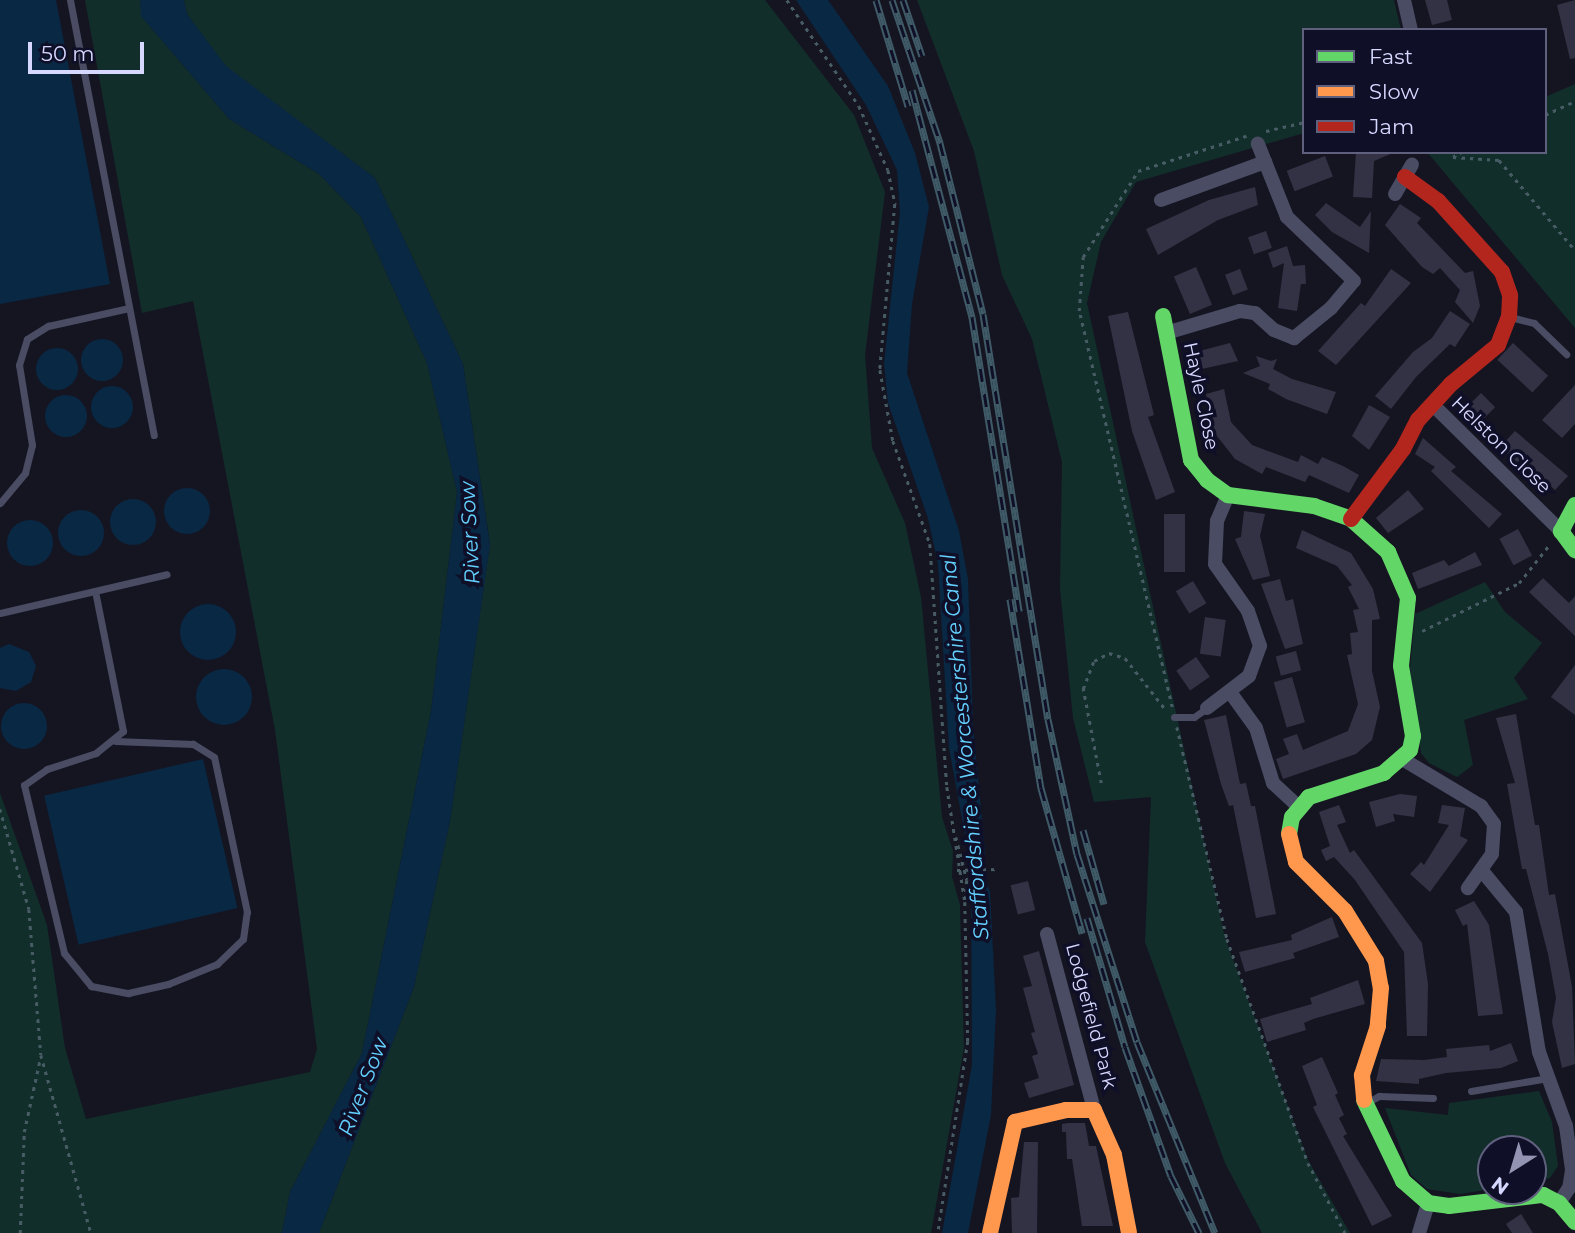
<!DOCTYPE html>
<html>
<head>
<meta charset="utf-8">
<style>
	body { margin:0 }
	#map { position:relative; width:1575px; height:1233px; overflow:hidden; background:#151522; font-family:Montserrat,sans-serif }
	div>[style] { position:absolute }
	.green>* { inset:0; background:#122e2a }
	.water>* { inset:0; background:#092844; transform-origin:0 0 }
	.round { border-radius:50% }
	.building>* { inset:0; background:#333244; transform-origin:0 0 }
	.path>* { height:2.5px; margin-top:-1.25px; transform-origin:0; background:repeating-linear-gradient(90deg,#485c66 0 3.5px,transparent 0 8.5px) }
	.lane>* { height:7px; margin:-3.5px; padding:0 3.5px; transform-origin:3.5px; border-radius:3.5px; background:#494c63 }
	.street>* { height:14px; margin:-7px; padding:0 7px; transform-origin:7px; border-radius:7px; background:#494c63 }
	.fast>* { height:16px; margin:-8px; padding:0 8px; transform-origin:8px; border-radius:8px; background:#63d668 }
	.slow>* { height:16px; margin:-8px; padding:0 8px; transform-origin:8px; border-radius:8px; background:#ff974d }
	.jam>* { height:16px; margin:-8px; padding:0 8px; transform-origin:8px; border-radius:8px; background:#b3261e }
	.rail>* { height:7px; margin-top:-3.5px; transform-origin:0; background:repeating-linear-gradient(90deg,#0f0f28 0 13px,#405b68 0 26px); box-sizing:border-box; border-block:2px solid #405b68 }
	span { translate:-50% -50%; white-space:nowrap; text-align:center; line-height:1.15; -webkit-text-stroke:7px #0f0f28; paint-order:stroke }
	.street-label { font-size:19px; color:#d6d8ff }
	.water-label { font-size:21px; color:#64d1ff; font-style:italic }
	.legend { position:absolute; left:1302px; top:28px; width:245px; height:126px; box-sizing:border-box; background:#0f0f28; border:2px solid #5f5f7e; margin:0; padding:9px 12px; list-style:none; font-size:21px; color:#d6d8ff }
	.legend li { display:flex; align-items:center; gap:14px; height:35px }
	.legend b { width:35px; border:2px solid #5f5f7e }
	.north { position:absolute; left:1477px; top:1135px; width:70px; height:70px; box-sizing:border-box; background:#0f0f28; border:2px solid #5f5f7e; border-radius:50%; rotate:217deg; font-size:19px; font-weight:700; line-height:28px; text-align:center; color:#d6d8ff }
	.north::after { content:''; display:block; margin:auto; width:24px; height:32px; background:#9294b2; clip-path:polygon(50% 0,100% 100%,50% 72%,0 100%) }
	.scale { position:absolute; left:28px; top:42px; width:116px; height:32px; box-sizing:border-box; border:4px solid #d6d8ff; border-top:0; padding-left:9px; font-size:21px; line-height:24px; white-space:nowrap; color:#d6d8ff; -webkit-text-stroke:5px #0f0f28; paint-order:stroke }
</style>
</head>
<body>
<div id="map">
	<div class="green">
		<i style="clip-path:polygon(85px 0,140px 0,142px 17px,229px 119px,319px 174px,361px 217px,427px 363px,457px 492px,431px 711px,362px 1053px,290px 1192px,282px 1233px,0 1233px,0 793px,47px 925px,65px 1048px,86px 1119px,310px 1072px,317px 1049px,275px 730px,193px 301px,142px 313px)"></i>
		<i style="clip-path:polygon(184px 0,765px 0,854px 115px,885px 192px,865px 355px,872px 448px,905px 523px,921px 597px,942px 817px,953px 851px,952px 877px,960px 905px,964px 1048px,931px 1233px,319px 1233px,414px 987px,450px 821px,490px 544px,463px 364px,375px 178px,225px 66px,187px 14px)"></i>
		<i style="clip-path:polygon(917px 0,1394px 0,1401px 30px,1304px 30px,1304px 133px,1136px 182px,1101px 242px,1087px 303px,1225px 938px,1308px 1160px,1350px 1233px,1262px 1233px,1225px 1163px,1145px 942px,1151px 797px,1094px 802px,1073px 718px,1060px 589px,1062px 462px,1032px 339px,1002px 275px,974px 151px)"></i>
		<i style="clip-path:polygon(1575px 84px,1575px 328px,1427px 152px,1545px 152px,1545px 97px)"></i>
		<i style="clip-path:polygon(1485px 582px,1505px 612px,1542px 643px,1514px 678px,1528px 699px,1464px 720px,1473px 765px,1457px 777px,1429px 763px,1421px 753px,1410px 669px,1415px 614px)"></i>
		<i style="clip-path:polygon(1539px 1091px,1552px 1122px,1558px 1166px,1550px 1178px,1533px 1182px,1533px 1149px,1491px 1149px,1491px 1189px,1460px 1194px,1427px 1189px,1411px 1175px,1385px 1108px,1448px 1115px,1449px 1103px)"></i>
	</div>
	<div class="water">
		<i style="clip-path:polygon(0 0,56px 0,110px 284px,0 304px)"></i>
		<i style="clip-path:polygon(140px 0,184px 0,187px 14px,226px 66px,375px 178px,463px 364px,490px 545px,450px 821px,414px 987px,319px 1233px,282px 1233px,290px 1192px,362px 1053px,431px 711px,457px 492px,427px 363px,361px 217px,319px 174px,229px 119px,141px 16px)"></i>
		<i style="clip-path:polygon(796px 0,828px 0,888px 86px,915px 153px,929px 207px,912px 304px,907px 373px,959px 531px,968px 579px,973px 724px,985px 853px,981px 868px,990px 892px,996px 1009px,991px 1115px,968px 1233px,942px 1233px,972px 1065px,971px 867px,949px 748px,938px 564px,928px 518px,888px 403px,884px 364px,900px 212px,897px 170px,866px 105px)"></i>
		<i class="round" style="left:81px;top:339px;width:42px;height:42px"></i>
		<i class="round" style="left:36px;top:348px;width:42px;height:42px"></i>
		<i class="round" style="left:91px;top:386px;width:42px;height:42px"></i>
		<i class="round" style="left:45px;top:395px;width:42px;height:42px"></i>
		<i class="round" style="left:164px;top:488px;width:46px;height:46px"></i>
		<i class="round" style="left:110px;top:499px;width:46px;height:46px"></i>
		<i class="round" style="left:58px;top:510px;width:46px;height:46px"></i>
		<i class="round" style="left:7px;top:520px;width:46px;height:46px"></i>
		<i class="round" style="left:180px;top:604px;width:56px;height:56px"></i>
		<i style="clip-path:polygon(9px 644px,29px 652px,36px 666px,31px 682px,16px 691px,0 688px,0 648px)"></i>
		<i class="round" style="left:196px;top:669px;width:56px;height:56px"></i>
		<i class="round" style="left:1px;top:703px;width:46px;height:46px"></i>
		<i style="left:203px;top:759px;width:153px;height:163px;rotate:77deg"></i>
	</div>
	<div class="building">
		<i style="clip-path:polygon(1425px 0,1447px 0,1452px 20px,1432px 25px)"></i>
		<i style="clip-path:polygon(1575px 0,1575px 58px,1570px 59px,1557px 5px)"></i>
		<i style="clip-path:polygon(1356px 152px,1395px 152px,1374px 161px,1372px 198px,1353px 197px)"></i>
		<i style="left:1325px;top:156px;width:22px;height:41px;rotate:69deg"></i>
		<i style="clip-path:polygon(1255px 187px,1258px 205px,1218px 220px,1158px 255px,1146px 229px,1209px 200px)"></i>
		<i style="clip-path:polygon(1326px 203px,1360px 227px,1371px 211px,1369px 253px,1332px 232px,1315px 215px)"></i>
		<i style="clip-path:polygon(1400px 204px,1421px 218px,1417px 223px,1465px 273px,1473px 271px,1480px 306px,1473px 323px,1455px 302px,1460px 290px,1440px 268px,1433px 274px,1422px 267px,1385px 225px)"></i>
		<i style="left:1266px;top:231px;width:18px;height:19px;rotate:71deg"></i>
		<i style="clip-path:polygon(1287px 246px,1293px 266px,1305px 265px,1306px 284px,1301px 284px,1297px 311px,1278px 308px,1284px 263px,1273px 268px,1268px 253px)"></i>
		<i style="left:1196px;top:267px;width:41px;height:24px;rotate:67deg"></i>
		<i style="left:1240px;top:269px;width:22px;height:16px;rotate:69deg"></i>
		<i style="clip-path:polygon(1391px 269px,1411px 283px,1336px 365px,1318px 351px,1361px 303px,1365px 306px)"></i>
		<i style="clip-path:polygon(1450px 311px,1470px 324px,1455px 347px,1450px 344px,1416px 377px,1391px 409px,1375px 396px,1413px 352px,1432px 338px)"></i>
		<i style="clip-path:polygon(1128px 312px,1154px 415px,1148px 417px,1175px 492px,1156px 500px,1132px 431px,1108px 316px)"></i>
		<i style="clip-path:polygon(1230px 343px,1238px 361px,1188px 372px,1184px 355px)"></i>
		<i style="left:1513px;top:343px;width:48px;height:23px;rotate:43deg"></i>
		<i style="clip-path:polygon(1256px 356px,1271px 361px,1277px 359px,1273px 369px,1292px 379px,1336px 392px,1327px 414px,1286px 399px,1268px 389px,1270px 384px,1243px 373px,1260px 366px)"></i>
		<i style="clip-path:polygon(1575px 385px,1575px 424px,1562px 438px,1542px 420px)"></i>
		<i style="clip-path:polygon(1224px 389px,1231px 422px,1252px 445px,1298px 462px,1301px 455px,1318px 464px,1322px 457px,1343px 466px,1359px 475px,1349px 493px,1309px 475px,1305px 482px,1266px 467px,1262px 474px,1235px 459px,1210px 427px,1213px 425px,1206px 394px)"></i>
		<i style="left:1481px;top:393px;width:20px;height:26px;rotate:45deg"></i>
		<i style="clip-path:polygon(1369px 405px,1390px 417px,1369px 450px,1352px 436px)"></i>
		<i style="clip-path:polygon(1515px 431px,1568px 476px,1555px 490px,1523px 460px,1519px 464px,1500px 447px)"></i>
		<i style="clip-path:polygon(1423px 438px,1456px 467px,1451px 471px,1502px 514px,1489px 528px,1431px 471px,1435px 467px,1415px 454px)"></i>
		<i style="clip-path:polygon(1408px 490px,1424px 509px,1388px 533px,1376px 518px)"></i>
		<i style="clip-path:polygon(1244px 511px,1265px 514px,1260px 536px,1270px 576px,1253px 580px,1235px 539px,1241px 537px)"></i>
		<i style="left:1164px;top:514px;width:21px;height:58px"></i>
		<i style="left:1518px;top:529px;width:30px;height:21px;rotate:62deg"></i>
		<i style="clip-path:polygon(1302px 530px,1351px 553px,1373px 589px,1380px 619px,1372px 620px,1372px 671px,1380px 707px,1372px 740px,1356px 754px,1283px 779px,1276px 759px,1289px 754px,1283px 739px,1297px 734px,1303px 750px,1348px 731px,1358px 704px,1347px 655px,1352px 654px,1350px 633px,1358px 632px,1353px 610px,1359px 609px,1348px 587px,1352px 585px,1337px 566px,1296px 548px)"></i>
		<i style="clip-path:polygon(1475px 552px,1482px 565px,1418px 589px,1412px 573px,1444px 560px,1449px 566px)"></i>
		<i style="clip-path:polygon(1543px 578px,1569px 603px,1575px 596px,1575px 636px,1529px 592px)"></i>
		<i style="clip-path:polygon(1280px 579px,1286px 601px,1293px 599px,1303px 644px,1285px 649px,1261px 584px)"></i>
		<i style="left:1193px;top:581px;width:26px;height:20px;rotate:59deg"></i>
		<i style="left:1205px;top:617px;width:21px;height:37px;rotate:8deg"></i>
		<i style="left:1296px;top:651px;width:20px;height:21px;rotate:75deg"></i>
		<i style="left:1196px;top:657px;width:24px;height:24px;rotate:55deg"></i>
		<i style="clip-path:polygon(1575px 665px,1575px 715px,1551px 697px)"></i>
		<i style="left:1292px;top:677px;width:47px;height:19px;rotate:74deg"></i>
		<i style="clip-path:polygon(1516px 714px,1535px 825px,1539px 825px,1549px 895px,1555px 894px,1572px 987px,1575px 1064px,1562px 1068px,1552px 1022px,1556px 998px,1548px 954px,1526px 869px,1522px 869px,1507px 784px,1515px 783px,1496px 718px)"></i>
		<i style="clip-path:polygon(1226px 715px,1240px 784px,1246px 783px,1251px 806px,1255px 806px,1276px 914px,1256px 918px,1233px 805px,1229px 806px,1221px 784px,1204px 720px)"></i>
		<i style="clip-path:polygon(1400px 794px,1417px 796px,1414px 817px,1393px 814px,1395px 821px,1376px 827px,1369px 802px)"></i>
		<i style="clip-path:polygon(1339px 805px,1346px 822px,1337px 825px,1350px 853px,1354px 850px,1422px 943px,1428px 984px,1427px 1036px,1407px 1036px,1404px 952px,1355px 880px,1334px 857px,1326px 861px,1321px 850px,1330px 846px,1319px 812px)"></i>
		<i style="clip-path:polygon(1442px 805px,1465px 808px,1460px 836px,1468px 840px,1430px 892px,1410px 874px,1421px 862px,1424px 865px,1449px 825px,1438px 823px)"></i>
		<i style="left:1028px;top:881px;width:30px;height:18px;rotate:76deg"></i>
		<i style="clip-path:polygon(1474px 901px,1489px 925px,1503px 1014px,1478px 1016px,1467px 924px,1463px 926px,1455px 910px)"></i>
		<i style="clip-path:polygon(1332px 917px,1339px 937px,1293px 953px,1295px 958px,1245px 972px,1239px 952px,1292px 940px,1291px 935px)"></i>
		<i style="clip-path:polygon(1039px 951px,1074px 1085px,1029px 1098px,1024px 1083px,1039px 1078px,1032px 1056px,1038px 1054px,1031px 1033px,1035px 1032px,1023px 988px,1032px 986px,1023px 956px)"></i>
		<i style="clip-path:polygon(1358px 980px,1365px 1004px,1313px 1019px,1304px 1023px,1306px 1030px,1267px 1042px,1260px 1019px,1312px 1004px,1310px 998px)"></i>
		<i style="clip-path:polygon(1511px 1043px,1518px 1061px,1501px 1068px,1446px 1073px,1419px 1079px,1419px 1084px,1376px 1081px,1381px 1059px,1424px 1060px,1447px 1057px,1446px 1049px,1489px 1045px,1490px 1051px)"></i>
		<i style="clip-path:polygon(1322px 1057px,1338px 1093px,1335px 1095px,1344px 1115px,1339px 1118px,1347px 1134px,1343px 1136px,1392px 1216px,1372px 1226px,1313px 1107px,1317px 1105px,1302px 1066px)"></i>
		<i style="clip-path:polygon(1068px 1123px,1085px 1123px,1089px 1146px,1096px 1146px,1113px 1226px,1082px 1226px,1072px 1159px,1067px 1159px,1066px 1132px,1062px 1132px,1062px 1124px)"></i>
		<i style="clip-path:polygon(1024px 1142px,1038px 1142px,1037px 1233px,1012px 1233px,1011px 1198px,1019px 1197px)"></i>
		<i style="clip-path:polygon(1521px 1214px,1533px 1233px,1512px 1233px,1506px 1224px)"></i>
	</div>
	<div class="path">
		<i style="left:787px;top:0;width:128px;rotate:55.8deg"></i>
		<i style="left:859px;top:106px;width:70px;rotate:65.6deg"></i>
		<i style="left:888px;top:170px;width:35px;rotate:78deg"></i>
		<i style="left:895px;top:204px;width:167px;rotate:95.2deg"></i>
		<i style="left:880px;top:370px;width:72px;rotate:79.6deg"></i>
		<i style="left:893px;top:441px;width:109px;rotate:70.2deg"></i>
		<i style="left:930px;top:544px;width:244px;rotate:86deg"></i>
		<i style="left:947px;top:787px;width:116px;rotate:81.1deg"></i>
		<i style="left:965px;top:902px;width:139px;rotate:88.8deg"></i>
		<i style="left:968px;top:1041px;width:194px;rotate:98.9deg"></i>
		<i style="left:1545px;top:115px;width:33px;rotate:-25deg"></i>
		<i style="left:1266px;top:131px;width:39px;rotate:-13deg"></i>
		<i style="left:1463px;top:152px;width:11px;rotate:153deg"></i>
		<i style="left:1453px;top:157px;width:46px;rotate:3.7deg"></i>
		<i style="left:1499px;top:160px;width:118px;rotate:49.8deg"></i>
		<i style="left:1422px;top:631px;width:108px;rotate:-26.3deg"></i>
		<i style="left:1519px;top:583px;width:50px;rotate:-51.5deg"></i>
		<i style="left:1172px;top:707px;width:407px;rotate:-103.2deg"></i>
		<i style="left:1079px;top:311px;width:54px;rotate:-85.8deg"></i>
		<i style="left:1083px;top:257px;width:102px;rotate:-57.4deg"></i>
		<i style="left:1138px;top:171px;width:114px;rotate:-18deg"></i>
		<i style="left:1177px;top:727px;width:218px;rotate:76.7deg"></i>
		<i style="left:1227px;top:939px;width:238px;rotate:70.1deg"></i>
		<i style="left:1308px;top:1163px;width:79px;rotate:62.1deg"></i>
		<i style="left:1101px;top:783px;width:96px;rotate:-100.8deg"></i>
		<i style="left:1083px;top:689px;width:30px;rotate:-69deg"></i>
		<i style="left:1094px;top:661px;width:17px;rotate:-28deg"></i>
		<i style="left:1109px;top:653px;width:17px;rotate:17deg"></i>
		<i style="left:1125px;top:658px;width:66px;rotate:51.7deg"></i>
		<i style="left:0;top:809px;width:104px;rotate:73.8deg"></i>
		<i style="left:29px;top:909px;width:146px;rotate:85.3deg"></i>
		<i style="left:41px;top:1055px;width:185px;rotate:74.3deg"></i>
		<i style="left:956px;top:837px;width:44px;rotate:75.7deg"></i>
		<i style="left:967px;top:880px;width:19px;rotate:96deg"></i>
		<i style="left:957px;top:870px;width:41px;rotate:-1.4deg"></i>
		<i style="left:20px;top:1233px;width:101px;rotate:-87.7deg"></i>
		<i style="left:24px;top:1132px;width:75px;rotate:-77.6deg"></i>
	</div>
	<div class="lane">
		<i style="left:70px;top:0;width:443px;rotate:79.1deg"></i>
		<i style="left:1510px;top:317px;width:25px;rotate:14deg"></i>
		<i style="left:1534px;top:323px;width:45px;rotate:44.1deg"></i>
		<i style="left:0;top:503px;width:39px;rotate:-50deg"></i>
		<i style="left:25px;top:473px;width:29px;rotate:-76deg"></i>
		<i style="left:32px;top:445px;width:81px;rotate:-99.2deg"></i>
		<i style="left:19px;top:365px;width:27px;rotate:-73deg"></i>
		<i style="left:27px;top:339px;width:25px;rotate:-32deg"></i>
		<i style="left:48px;top:326px;width:83px;rotate:-12.5deg"></i>
		<i style="left:95px;top:591px;width:143px;rotate:78.7deg"></i>
		<i style="left:123px;top:731px;width:35px;rotate:141deg"></i>
		<i style="left:96px;top:753px;width:52px;rotate:161.9deg"></i>
		<i style="left:47px;top:769px;width:28px;rotate:145deg"></i>
		<i style="left:24px;top:785px;width:173px;rotate:76.6deg"></i>
		<i style="left:64px;top:953px;width:43px;rotate:50.7deg"></i>
		<i style="left:91px;top:986px;width:38px;rotate:11deg"></i>
		<i style="left:128px;top:993px;width:41px;rotate:-12.7deg"></i>
		<i style="left:168px;top:984px;width:53px;rotate:-22.2deg"></i>
		<i style="left:217px;top:964px;width:36px;rotate:-44deg"></i>
		<i style="left:243px;top:939px;width:27px;rotate:-82deg"></i>
		<i style="left:247px;top:912px;width:158px;rotate:-102deg"></i>
		<i style="left:214px;top:757px;width:25px;rotate:-148deg"></i>
		<i style="left:193px;top:744px;width:78px;rotate:-177.8deg"></i>
		<i style="left:0;top:613px;width:171px;rotate:-13.1deg"></i>
		<i style="left:1174px;top:717px;width:20px"></i>
		<i style="left:1194px;top:717px;width:16px;rotate:-35deg"></i>
		<i style="left:1471px;top:1091px;width:78px;rotate:-9.6deg"></i>
		<i style="left:1366px;top:1103px;width:15px;rotate:-28deg"></i>
		<i style="left:1379px;top:1096px;width:54px;rotate:2.1deg"></i>
	</div>
	<div class="street">
		<i style="left:1404px;top:0;width:31px;rotate:77deg"></i>
		<i style="left:1395px;top:194px;width:34px;rotate:-60deg"></i>
		<i style="left:1161px;top:200px;width:111px;rotate:-20.1deg"></i>
		<i style="left:1166px;top:333px;width:77px;rotate:-16.6deg"></i>
		<i style="left:1240px;top:311px;width:15px;rotate:8deg"></i>
		<i style="left:1255px;top:313px;width:25px;rotate:42deg"></i>
		<i style="left:1274px;top:330px;width:22px;rotate:22deg"></i>
		<i style="left:1294px;top:338px;width:48px;rotate:-39deg"></i>
		<i style="left:1331px;top:308px;width:35px;rotate:-50deg"></i>
		<i style="left:1354px;top:281px;width:93px;rotate:-136.3deg"></i>
		<i style="left:1287px;top:217px;width:79px;rotate:-111.7deg"></i>
		<i style="left:1432px;top:404px;width:181px;rotate:44.6deg"></i>
		<i style="left:1561px;top:531px;width:6px;rotate:-45deg"></i>
		<i style="left:1230px;top:692px;width:44px;rotate:54.2deg"></i>
		<i style="left:1256px;top:728px;width:58px;rotate:72.8deg"></i>
		<i style="left:1273px;top:783px;width:34px;rotate:43deg"></i>
		<i style="left:1207px;top:708px;width:53px;rotate:-37.3deg"></i>
		<i style="left:1249px;top:676px;width:32px;rotate:-70deg"></i>
		<i style="left:1260px;top:646px;width:37px;rotate:-109deg"></i>
		<i style="left:1248px;top:611px;width:57px;rotate:-125.1deg"></i>
		<i style="left:1215px;top:564px;width:43px;rotate:-87.3deg"></i>
		<i style="left:1217px;top:521px;width:28px;rotate:-67deg"></i>
		<i style="left:1404px;top:760px;width:90px;rotate:30.9deg"></i>
		<i style="left:1481px;top:806px;width:22px;rotate:54deg"></i>
		<i style="left:1494px;top:824px;width:30px;rotate:94deg"></i>
		<i style="left:1492px;top:854px;width:42px;rotate:125.2deg"></i>
		<i style="left:1483px;top:872px;width:52px;rotate:50.5deg"></i>
		<i style="left:1516px;top:912px;width:142px;rotate:80.7deg"></i>
		<i style="left:1539px;top:1052px;width:79px;rotate:70deg"></i>
		<i style="left:1566px;top:1126px;width:44px;rotate:82.2deg"></i>
		<i style="left:1572px;top:1170px;width:18px;rotate:99deg"></i>
		<i style="left:1569px;top:1188px;width:18px;rotate:124deg"></i>
		<i style="left:1047px;top:934px;width:182px;rotate:75deg"></i>
		<i style="left:1419px;top:1233px;width:31px;rotate:-73deg"></i>
	</div>
	<div class="fast">
		<i style="left:1163px;top:316px;width:147px;rotate:79deg"></i>
		<i style="left:1191px;top:460px;width:26px;rotate:51deg"></i>
		<i style="left:1207px;top:480px;width:26px;rotate:36deg"></i>
		<i style="left:1228px;top:495px;width:87px;rotate:7.3deg"></i>
		<i style="left:1314px;top:506px;width:39px;rotate:19deg"></i>
		<i style="left:1351px;top:519px;width:50px;rotate:41.7deg"></i>
		<i style="left:1388px;top:552px;width:50px;rotate:66.5deg"></i>
		<i style="left:1408px;top:598px;width:68px;rotate:95.9deg"></i>
		<i style="left:1401px;top:666px;width:71px;rotate:80.3deg"></i>
		<i style="left:1413px;top:736px;width:14px;rotate:102deg"></i>
		<i style="left:1410px;top:750px;width:35px;rotate:139deg"></i>
		<i style="left:1384px;top:773px;width:79px;rotate:162.3deg"></i>
		<i style="left:1309px;top:797px;width:26px;rotate:130deg"></i>
		<i style="left:1292px;top:817px;width:17px;rotate:100deg"></i>
		<i style="left:1575px;top:505px;width:30px;rotate:118deg"></i>
		<i style="left:1561px;top:531px;width:24px;rotate:54deg"></i>
		<i style="left:1364px;top:1100px;width:90px;rotate:64.3deg"></i>
		<i style="left:1403px;top:1181px;width:33px;rotate:41deg"></i>
		<i style="left:1428px;top:1203px;width:21px;rotate:8deg"></i>
		<i style="left:1449px;top:1206px;width:95px;rotate:-6.7deg"></i>
		<i style="left:1543px;top:1195px;width:18px;rotate:27deg"></i>
		<i style="left:1559px;top:1203px;width:25px;rotate:50deg"></i>
	</div>
	<div class="slow">
		<i style="left:1289px;top:834px;width:29px;rotate:76deg"></i>
		<i style="left:1296px;top:862px;width:69px;rotate:45deg"></i>
		<i style="left:1345px;top:911px;width:59px;rotate:58.2deg"></i>
		<i style="left:1376px;top:961px;width:27px;rotate:80deg"></i>
		<i style="left:1381px;top:988px;width:38px;rotate:95deg"></i>
		<i style="left:1378px;top:1026px;width:52px;rotate:108.1deg"></i>
		<i style="left:1362px;top:1075px;width:25px;rotate:85deg"></i>
		<i style="left:990px;top:1233px;width:114px;rotate:-77.3deg"></i>
		<i style="left:1015px;top:1122px;width:52px;rotate:-13.2deg"></i>
		<i style="left:1066px;top:1110px;width:28px"></i>
		<i style="left:1094px;top:1110px;width:49px;rotate:66deg"></i>
		<i style="left:1114px;top:1155px;width:79px;rotate:79.1deg"></i>
	</div>
	<div class="jam">
		<i style="left:1351px;top:519px;width:87px;rotate:-53.4deg"></i>
		<i style="left:1403px;top:449px;width:33px;rotate:-63deg"></i>
		<i style="left:1418px;top:420px;width:49px;rotate:-47.5deg"></i>
		<i style="left:1451px;top:384px;width:61px;rotate:-39.7deg"></i>
		<i style="left:1498px;top:345px;width:30px;rotate:-69deg"></i>
		<i style="left:1509px;top:317px;width:22px;rotate:-87deg"></i>
		<i style="left:1510px;top:295px;width:24px;rotate:-109deg"></i>
		<i style="left:1502px;top:272px;width:96px;rotate:-132deg"></i>
		<i style="left:1438px;top:201px;width:41px;rotate:-144deg"></i>
	</div>
	<div class="rail">
		<i style="left:876px;top:0;width:111px;rotate:73.2deg"></i>
		<i style="left:892px;top:0;width:151px;rotate:71.4deg"></i>
		<i style="left:940px;top:143px;width:176px;rotate:75.9deg"></i>
		<i style="left:983px;top:314px;width:410px;rotate:80.9deg"></i>
		<i style="left:1048px;top:719px;width:138px;rotate:77.9deg"></i>
		<i style="left:1077px;top:854px;width:197px;rotate:72.3deg"></i>
		<i style="left:1137px;top:1042px;width:206px;rotate:67.8deg"></i>
		<i style="left:903px;top:0;width:59px;rotate:71.3deg"></i>
		<i style="left:912px;top:90px;width:235px;rotate:75.2deg"></i>
		<i style="left:972px;top:317px;width:298px;rotate:80.9deg"></i>
		<i style="left:1010px;top:599px;width:192px;rotate:80.7deg"></i>
		<i style="left:1041px;top:788px;width:151px;rotate:74.2deg"></i>
		<i style="left:1083px;top:830px;width:77px;rotate:74.2deg"></i>
		<i style="left:1087px;top:918px;width:134px;rotate:73.6deg"></i>
		<i style="left:1125px;top:1047px;width:137px;rotate:70.4deg"></i>
		<i style="left:1171px;top:1176px;width:64px;rotate:63.8deg"></i>
	</div>
	<div class="street-label">
		<span style="left:1201px;top:396px;rotate:78deg">Hayle Close</span>
		<span style="left:1501px;top:445px;rotate:44deg">Helston Close</span>
		<span style="left:1091px;top:1016px;rotate:75deg">Lodgefield Park</span>
	</div>
	<div class="water-label">
		<span style="left:470px;top:533px;rotate:-93deg">River Sow</span>
		<span style="left:965px;top:747px;rotate:-95deg">Staffordshire &amp; Worcestershire Canal</span>
		<span style="left:363px;top:1087px;rotate:-69deg">River Sow</span>
	</div>
	<ul class="legend">
	<li><b style="height:9px;background:#63d668"></b>Fast</li>
	<li><b style="height:9px;background:#ff974d"></b>Slow</li>
	<li><b style="height:9px;background:#b3261e"></b>Jam</li>
	</ul>
	<div class="north">N</div>
	<div class="scale">50 m</div>
</div>
</body>
</html>
